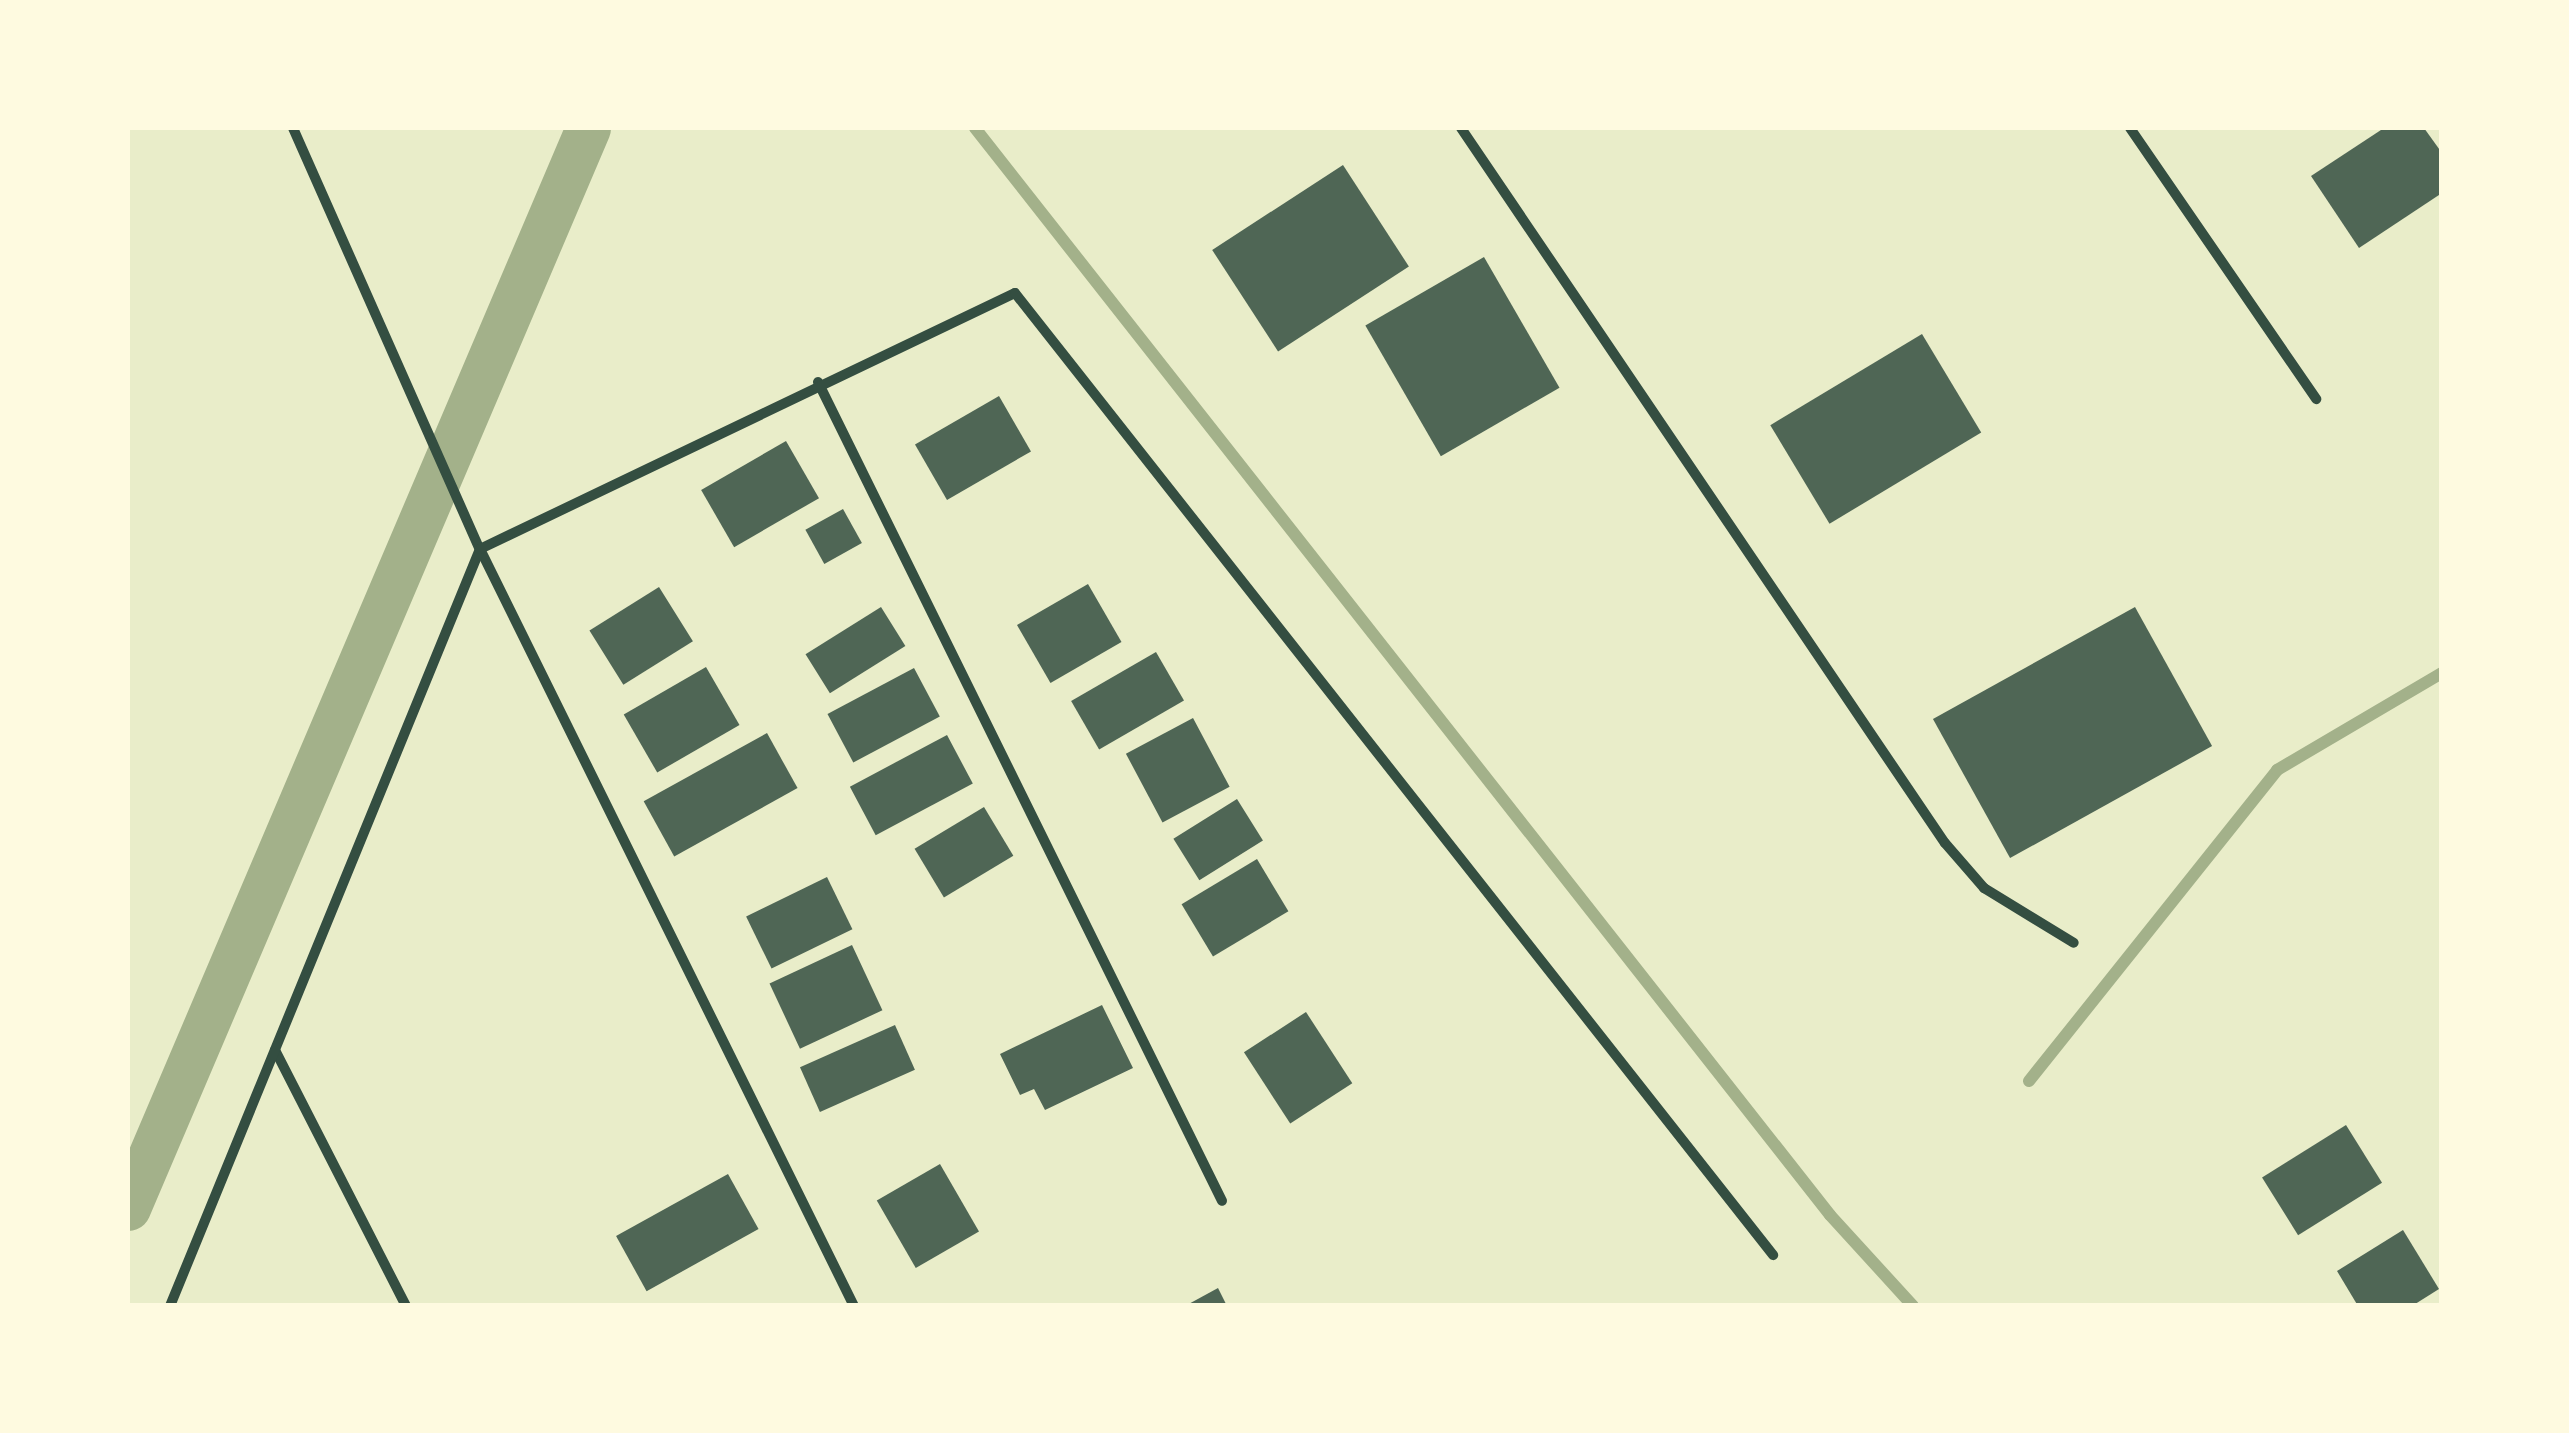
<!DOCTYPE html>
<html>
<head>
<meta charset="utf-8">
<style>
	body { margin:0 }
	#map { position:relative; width:2569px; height:1433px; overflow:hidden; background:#e9edc9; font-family:"Zilla Slab",serif }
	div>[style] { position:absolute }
	.stream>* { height:12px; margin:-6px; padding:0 6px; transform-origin:6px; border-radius:6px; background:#a3b18a }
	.canal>* { height:45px; margin:-22.5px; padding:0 22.5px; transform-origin:22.5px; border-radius:22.5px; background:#a3b18a }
	.building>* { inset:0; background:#4f6655; transform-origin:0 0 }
	.minor>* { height:10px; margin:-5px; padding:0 5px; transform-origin:5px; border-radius:5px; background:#344e41 }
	span { translate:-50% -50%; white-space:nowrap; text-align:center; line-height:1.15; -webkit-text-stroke:10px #fefae0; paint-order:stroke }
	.frame { position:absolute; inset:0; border:130px solid #fefae0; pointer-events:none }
</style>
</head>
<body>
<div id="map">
	<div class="stream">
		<i style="left:975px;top:128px;width:1383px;rotate:51.81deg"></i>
		<i style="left:1830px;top:1215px;width:123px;rotate:47.6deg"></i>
		<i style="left:2029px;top:1081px;width:398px;rotate:-51.4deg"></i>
		<i style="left:2277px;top:770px;width:191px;rotate:-30.5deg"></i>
	</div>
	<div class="canal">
		<i style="left:128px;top:1208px;width:1174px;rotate:-66.93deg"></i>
	</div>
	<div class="building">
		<i style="clip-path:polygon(2384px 128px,2424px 128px,2442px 153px,2442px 193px,2359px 248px,2311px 176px)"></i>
		<i style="left:1343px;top:165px;width:121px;height:156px;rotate:57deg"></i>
		<i style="left:1484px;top:257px;width:151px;height:137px;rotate:60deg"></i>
		<i style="left:1922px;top:334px;width:115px;height:177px;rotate:59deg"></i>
		<i style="left:999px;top:396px;width:64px;height:97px;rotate:60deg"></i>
		<i style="left:786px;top:441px;width:66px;height:98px;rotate:60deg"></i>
		<i style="left:843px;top:509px;width:39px;height:43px;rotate:61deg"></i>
		<i style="left:1088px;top:584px;width:67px;height:82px;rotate:60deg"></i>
		<i style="left:659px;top:587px;width:64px;height:82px;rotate:58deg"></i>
		<i style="left:881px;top:607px;width:46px;height:89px;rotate:58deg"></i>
		<i style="left:2135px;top:607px;width:159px;height:231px;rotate:61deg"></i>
		<i style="left:1156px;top:652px;width:56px;height:98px;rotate:60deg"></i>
		<i style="left:706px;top:667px;width:67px;height:95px;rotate:60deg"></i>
		<i style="left:914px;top:668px;width:55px;height:98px;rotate:62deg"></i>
		<i style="left:1193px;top:718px;width:78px;height:76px;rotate:62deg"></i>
		<i style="left:767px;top:733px;width:63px;height:141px;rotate:61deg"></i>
		<i style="left:947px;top:735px;width:55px;height:110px;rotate:62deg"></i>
		<i style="left:1237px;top:799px;width:49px;height:75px;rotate:58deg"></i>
		<i style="left:984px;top:807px;width:57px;height:81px;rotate:59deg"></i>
		<i style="left:1257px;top:859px;width:61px;height:88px;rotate:59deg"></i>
		<i style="left:827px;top:877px;width:58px;height:90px;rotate:64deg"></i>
		<i style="left:852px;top:945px;width:72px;height:91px;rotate:65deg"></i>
		<i style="clip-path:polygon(1102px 1005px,1133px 1068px,1045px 1110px,1034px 1089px,1020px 1095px,1000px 1054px)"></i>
		<i style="left:1306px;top:1012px;width:85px;height:74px;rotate:57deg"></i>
		<i style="left:895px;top:1025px;width:49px;height:104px;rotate:66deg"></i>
		<i style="left:2346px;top:1125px;width:68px;height:99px;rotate:58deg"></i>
		<i style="left:940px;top:1164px;width:78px;height:73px;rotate:60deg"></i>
		<i style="left:728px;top:1174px;width:63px;height:128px;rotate:61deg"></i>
		<i style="clip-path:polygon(2403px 1230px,2439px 1289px,2412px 1306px,2358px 1306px,2337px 1271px)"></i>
		<i style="clip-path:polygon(1218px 1288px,1227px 1306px,1185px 1306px)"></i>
	</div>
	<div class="minor">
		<i style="left:293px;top:128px;width:461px;rotate:66.1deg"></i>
		<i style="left:480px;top:549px;width:844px;rotate:63.71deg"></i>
		<i style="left:1461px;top:128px;width:863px;rotate:55.91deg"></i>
		<i style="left:1945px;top:843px;width:60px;rotate:49.1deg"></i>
		<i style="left:1984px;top:888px;width:105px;rotate:31.4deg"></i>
		<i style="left:2130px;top:128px;width:329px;rotate:55.5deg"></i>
		<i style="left:818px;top:382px;width:913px;rotate:63.74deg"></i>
		<i style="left:275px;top:1050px;width:288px;rotate:62.9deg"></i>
		<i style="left:170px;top:1306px;width:818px;rotate:-67.73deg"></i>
		<i style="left:480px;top:549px;width:593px;rotate:-25.57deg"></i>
		<i style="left:1015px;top:293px;width:1225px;rotate:51.76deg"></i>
	</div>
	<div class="frame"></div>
</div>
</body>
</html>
